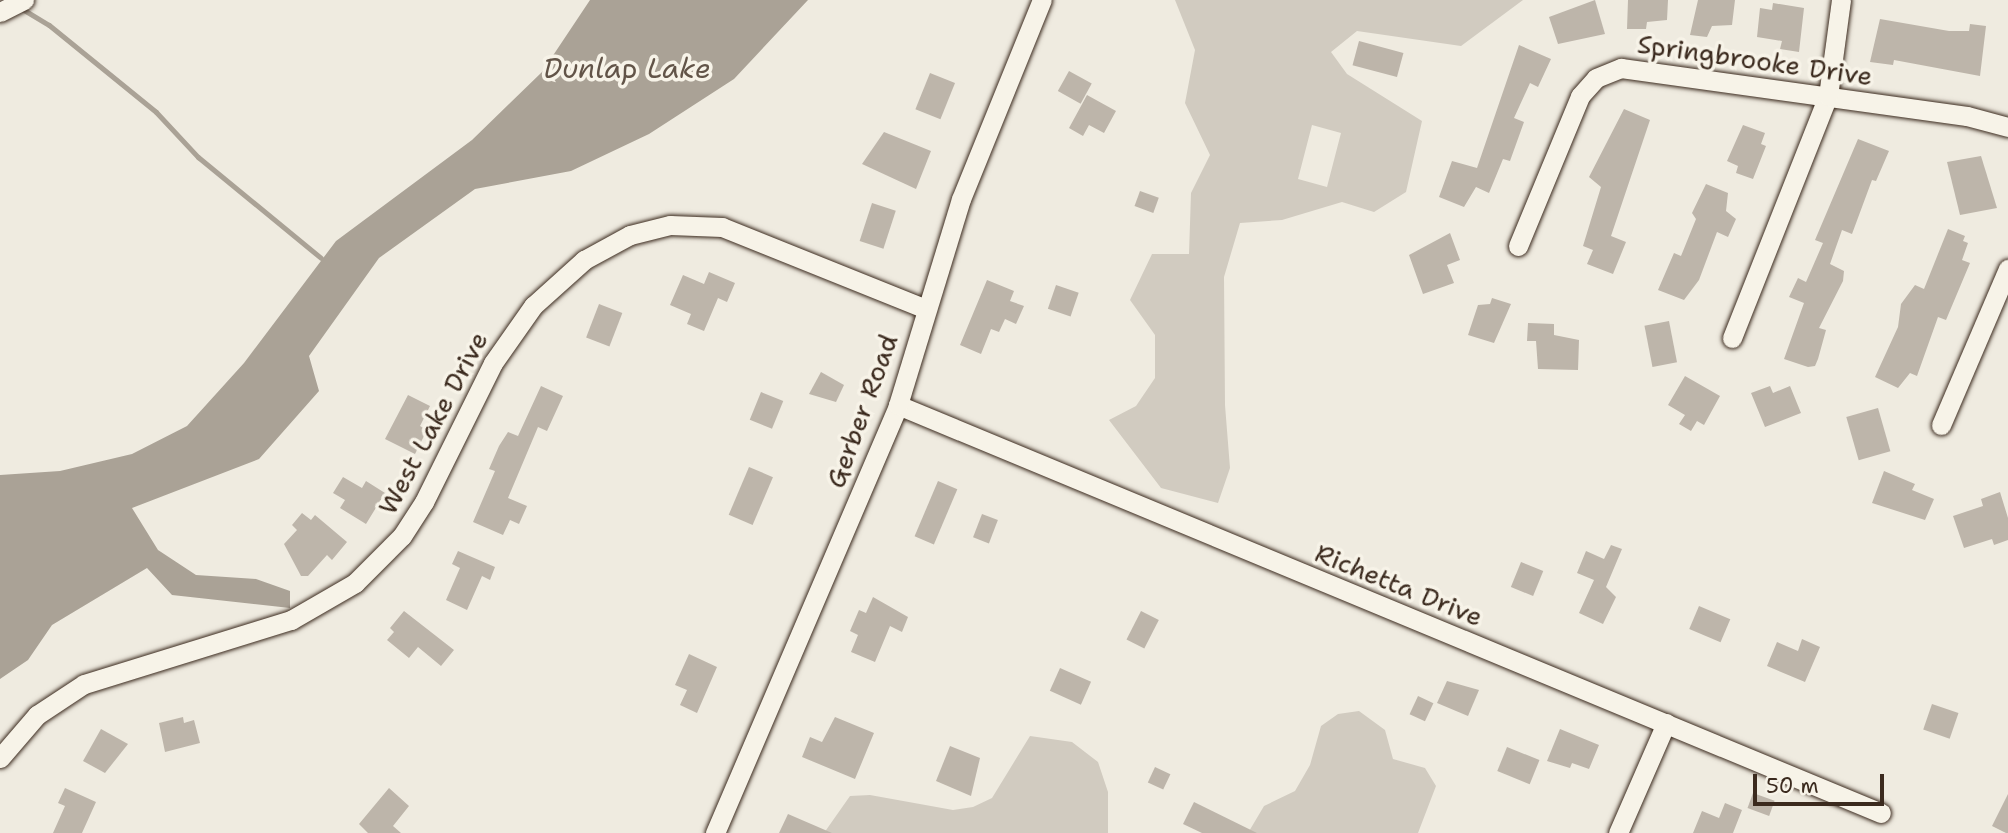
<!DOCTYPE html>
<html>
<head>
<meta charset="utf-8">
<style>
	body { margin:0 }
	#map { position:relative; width:2008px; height:833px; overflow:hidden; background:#efebe0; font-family:"Shantell Sans",sans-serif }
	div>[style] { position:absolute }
	.green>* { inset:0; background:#d1cbc0 }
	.water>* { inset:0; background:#aaa296 }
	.stream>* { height:5px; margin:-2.5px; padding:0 2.5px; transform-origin:2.5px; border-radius:2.5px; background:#aaa296 }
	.building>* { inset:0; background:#bdb5aa; transform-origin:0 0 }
	.roads { filter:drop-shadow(0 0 2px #3b2a1e) drop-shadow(0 0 2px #3b2a1e) }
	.minor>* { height:19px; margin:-9.5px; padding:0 9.5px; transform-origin:9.5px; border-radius:9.5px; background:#f7f3e8 }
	span { translate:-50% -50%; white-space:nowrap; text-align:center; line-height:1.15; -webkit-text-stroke:7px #f7f3e8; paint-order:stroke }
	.street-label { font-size:26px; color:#3b2a1e }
	.water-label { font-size:28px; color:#625448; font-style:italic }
	.scale { position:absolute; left:1753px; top:774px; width:131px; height:32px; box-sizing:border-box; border:4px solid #3b2a1e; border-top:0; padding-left:9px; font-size:21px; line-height:24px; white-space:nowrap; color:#3b2a1e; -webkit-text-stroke:5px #f7f3e8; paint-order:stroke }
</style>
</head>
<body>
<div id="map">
	<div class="green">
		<i style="clip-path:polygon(evenodd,1175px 0,1523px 0,1461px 46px,1357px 31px,1331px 52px,1347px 74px,1422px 121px,1406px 192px,1374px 212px,1342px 202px,1282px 220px,1240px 223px,1224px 277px,1225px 405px,1230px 468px,1218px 503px,1161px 488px,1109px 420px,1136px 406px,1155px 378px,1155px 335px,1130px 300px,1152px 254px,1189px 254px,1191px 193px,1210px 155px,1185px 103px,1195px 50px,1175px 0,1312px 125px,1341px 133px,1327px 187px,1298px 179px,1312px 125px)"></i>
		<i style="clip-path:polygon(1359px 711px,1385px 730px,1393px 759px,1425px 768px,1436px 786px,1418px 833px,1248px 833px,1264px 806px,1295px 791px,1310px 765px,1321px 726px,1338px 714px)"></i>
		<i style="clip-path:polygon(1030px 736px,1072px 742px,1098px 762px,1108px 792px,1108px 833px,824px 833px,850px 796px,870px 795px,953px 810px,973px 807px,992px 798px)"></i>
	</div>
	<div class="water">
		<i style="clip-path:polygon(590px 0,808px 0,734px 79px,649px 134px,571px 171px,475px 189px,379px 258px,309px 356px,319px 391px,259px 459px,132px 508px,158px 550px,196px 575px,256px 579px,290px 591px,290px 608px,172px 595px,147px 568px,52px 625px,28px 660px,0 679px,0 475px,60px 471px,132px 454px,187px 426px,244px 363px,336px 241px,472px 140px,542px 72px)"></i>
	</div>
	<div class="stream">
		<i style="left:19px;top:7px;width:35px;rotate:31deg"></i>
		<i style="left:49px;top:25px;width:138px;rotate:39.1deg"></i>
		<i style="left:156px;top:112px;width:62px;rotate:47deg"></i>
		<i style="left:198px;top:157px;width:159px;rotate:39.4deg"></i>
	</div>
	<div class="building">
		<i style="clip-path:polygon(1595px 0,1605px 34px,1558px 44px,1549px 17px)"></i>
		<i style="clip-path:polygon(1628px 0,1668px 0,1667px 20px,1647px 22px,1646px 29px,1627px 29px)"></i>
		<i style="clip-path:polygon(1698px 0,1735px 0,1732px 25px,1712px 26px,1707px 37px,1690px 35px)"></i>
		<i style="clip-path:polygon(1773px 3px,1804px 8px,1799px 52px,1780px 49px,1782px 41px,1757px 37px,1760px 8px,1772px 10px)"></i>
		<i style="clip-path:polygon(1880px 19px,1949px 31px,1969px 31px,1970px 24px,1986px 26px,1980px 76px,1894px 60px,1893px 65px,1870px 62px)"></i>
		<i style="left:1359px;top:41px;width:46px;height:25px;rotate:15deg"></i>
		<i style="clip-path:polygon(1519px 45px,1551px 59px,1538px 87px,1530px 83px,1514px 118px,1524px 122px,1510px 161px,1503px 159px,1489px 193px,1476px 187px,1464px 207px,1439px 197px,1452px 161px,1477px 168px)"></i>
		<i style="left:1069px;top:71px;width:26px;height:23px;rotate:29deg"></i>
		<i style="left:930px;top:73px;width:27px;height:39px;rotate:22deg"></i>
		<i style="clip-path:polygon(1087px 95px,1116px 111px,1104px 133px,1089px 125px,1083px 136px,1069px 128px)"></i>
		<i style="clip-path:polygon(1624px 109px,1650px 120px,1611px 236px,1626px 242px,1613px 274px,1587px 264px,1593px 250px,1583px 246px,1601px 187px,1589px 177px)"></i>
		<i style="clip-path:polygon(1743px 125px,1765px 133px,1761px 144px,1766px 146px,1753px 179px,1736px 173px,1738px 166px,1727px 161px)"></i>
		<i style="clip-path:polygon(884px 132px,931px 151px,916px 189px,862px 164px)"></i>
		<i style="clip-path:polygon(1858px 139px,1889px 151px,1876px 181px,1872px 180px,1852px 234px,1842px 230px,1830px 264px,1844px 271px,1843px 281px,1819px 328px,1826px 330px,1818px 359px,1815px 366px,1808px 367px,1784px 359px,1804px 303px,1789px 297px,1798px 278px,1806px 282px,1823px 243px,1815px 240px)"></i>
		<i style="clip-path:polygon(1981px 156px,1997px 208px,1960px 215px,1947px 162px)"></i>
		<i style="clip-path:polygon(1706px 184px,1728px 193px,1726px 211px,1736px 219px,1728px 237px,1717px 232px,1699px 280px,1684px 300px,1658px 290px,1674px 253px,1681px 256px,1696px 219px,1692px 213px)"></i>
		<i style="left:1140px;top:191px;width:20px;height:16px;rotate:20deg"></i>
		<i style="left:872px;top:203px;width:25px;height:40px;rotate:18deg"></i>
		<i style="clip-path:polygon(1948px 229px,1965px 236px,1963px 241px,1968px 243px,1962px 260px,1970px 263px,1946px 320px,1938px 317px,1917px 376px,1910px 373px,1898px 388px,1875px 377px,1898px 327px,1901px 304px,1915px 285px,1924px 289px)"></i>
		<i style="clip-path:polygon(1450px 233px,1460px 260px,1447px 265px,1454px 283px,1423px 294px,1409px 255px)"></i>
		<i style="clip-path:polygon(709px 272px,735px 283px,727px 302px,718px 298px,704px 331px,687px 324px,691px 314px,670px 305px,683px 275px,704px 284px)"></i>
		<i style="clip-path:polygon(987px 280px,1014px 291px,1010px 301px,1024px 306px,1016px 324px,1005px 319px,999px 332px,991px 329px,981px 354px,960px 345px)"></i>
		<i style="left:1056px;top:285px;width:24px;height:25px;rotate:19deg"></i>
		<i style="clip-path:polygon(1492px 298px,1511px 304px,1494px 343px,1468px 335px,1478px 305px,1490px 304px)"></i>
		<i style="left:599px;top:304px;width:25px;height:36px;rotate:21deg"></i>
		<i style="left:1669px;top:321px;width:42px;height:25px;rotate:79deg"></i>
		<i style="clip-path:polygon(1528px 323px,1554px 324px,1554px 335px,1579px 340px,1578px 370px,1538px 369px,1536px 341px,1527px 341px)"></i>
		<i style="clip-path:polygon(821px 372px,844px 385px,836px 402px,809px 394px)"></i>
		<i style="clip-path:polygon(1685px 376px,1720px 396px,1704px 425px,1697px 421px,1691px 431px,1679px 424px,1685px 415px,1668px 405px)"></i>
		<i style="clip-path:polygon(541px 386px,563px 396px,547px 431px,538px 427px,508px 498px,527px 506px,519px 524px,510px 520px,503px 535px,473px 522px,495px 471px,489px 469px,499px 446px,508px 432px,518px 436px)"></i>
		<i style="clip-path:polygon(1770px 386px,1773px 393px,1790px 386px,1801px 413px,1765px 427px,1751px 393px)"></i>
		<i style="left:761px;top:392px;width:24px;height:30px;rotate:22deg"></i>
		<i style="clip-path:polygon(408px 395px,430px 406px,420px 426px,427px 430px,415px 454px,385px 439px)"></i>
		<i style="left:1878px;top:408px;width:45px;height:33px;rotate:74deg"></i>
		<i style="left:749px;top:467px;width:26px;height:52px;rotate:23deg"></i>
		<i style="clip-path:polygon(1884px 471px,1915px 484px,1912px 490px,1934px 499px,1925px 520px,1872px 503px)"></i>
		<i style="clip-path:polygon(343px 477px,362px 488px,366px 481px,385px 493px,366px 524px,340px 508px,345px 500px,333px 493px)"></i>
		<i style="left:938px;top:481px;width:21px;height:60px;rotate:23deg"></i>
		<i style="clip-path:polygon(2000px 492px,2008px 518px,2008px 540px,1994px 545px,1992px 539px,1964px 548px,1953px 516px,1983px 506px,1981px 499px)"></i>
		<i style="clip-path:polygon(302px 513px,311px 520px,315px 515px,347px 542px,332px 560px,327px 555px,308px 576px,301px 576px,284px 544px,297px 530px,292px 525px)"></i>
		<i style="left:982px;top:514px;width:17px;height:25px;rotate:21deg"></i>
		<i style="clip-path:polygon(1611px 545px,1622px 549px,1606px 587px,1616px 597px,1603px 624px,1579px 613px,1594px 580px,1577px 573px,1586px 551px,1604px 559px)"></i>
		<i style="clip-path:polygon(458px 551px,495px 567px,490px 580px,482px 576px,467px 610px,446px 600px,460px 568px,452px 564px)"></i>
		<i style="left:1521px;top:562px;width:24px;height:27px;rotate:22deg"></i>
		<i style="clip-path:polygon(873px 597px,908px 617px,902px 632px,890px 626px,875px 662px,851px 652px,858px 635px,850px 631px,859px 610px,866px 613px)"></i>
		<i style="left:1699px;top:606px;width:34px;height:25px;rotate:23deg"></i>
		<i style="clip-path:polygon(404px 611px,454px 650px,441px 666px,418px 647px,409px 658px,387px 640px,394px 632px,390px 628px)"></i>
		<i style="left:1141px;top:611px;width:20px;height:32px;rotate:27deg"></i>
		<i style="clip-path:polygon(1802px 639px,1820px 647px,1805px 682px,1767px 666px,1777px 642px,1798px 651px)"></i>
		<i style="clip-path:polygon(689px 654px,717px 667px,697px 713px,680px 705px,687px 690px,675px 685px)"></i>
		<i style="left:1060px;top:668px;width:34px;height:25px;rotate:24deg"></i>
		<i style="clip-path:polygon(1447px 681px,1479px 690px,1468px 716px,1437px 703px)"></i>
		<i style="left:1418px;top:696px;width:17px;height:20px;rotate:25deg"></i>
		<i style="left:1932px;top:704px;width:28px;height:27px;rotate:19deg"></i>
		<i style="clip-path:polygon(183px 717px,184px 723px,194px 720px,200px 743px,165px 752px,159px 723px)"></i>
		<i style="clip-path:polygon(835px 717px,874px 733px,855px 779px,802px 757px,810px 737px,822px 742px)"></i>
		<i style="clip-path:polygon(101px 729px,128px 744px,105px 773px,83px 761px)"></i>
		<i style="clip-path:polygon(1560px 729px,1599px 745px,1589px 769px,1572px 763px,1570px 768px,1547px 761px)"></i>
		<i style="clip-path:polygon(950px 746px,980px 758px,971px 796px,936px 781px)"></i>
		<i style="left:1507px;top:747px;width:35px;height:26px;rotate:22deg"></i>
		<i style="left:1155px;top:767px;width:17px;height:17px;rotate:25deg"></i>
		<i style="clip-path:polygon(65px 788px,96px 802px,82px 833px,53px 833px,65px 806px,58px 803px)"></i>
		<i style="clip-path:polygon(389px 788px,409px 806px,393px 826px,401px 833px,368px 833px,359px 824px)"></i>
		<i style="left:1753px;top:793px;width:23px;height:16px;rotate:20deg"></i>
		<i style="clip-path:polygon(2008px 794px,2008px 833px,2006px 833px,1992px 826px)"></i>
		<i style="clip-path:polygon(1194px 802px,1257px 833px,1202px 833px,1183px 824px)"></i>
		<i style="clip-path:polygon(1725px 803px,1742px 810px,1733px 833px,1693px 833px,1702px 811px,1719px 818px)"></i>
		<i style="clip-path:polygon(788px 814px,832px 833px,779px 833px)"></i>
	</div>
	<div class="roads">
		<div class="minor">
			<i style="left:0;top:12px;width:27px;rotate:-27deg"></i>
			<i style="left:1518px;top:246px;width:162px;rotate:-67.5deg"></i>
			<i style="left:1580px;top:96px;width:24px;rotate:-48deg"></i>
			<i style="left:1596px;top:78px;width:27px;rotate:-22deg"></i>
			<i style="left:1621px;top:68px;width:349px;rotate:7.9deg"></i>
			<i style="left:1967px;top:116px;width:42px;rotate:15deg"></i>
			<i style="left:1732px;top:338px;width:260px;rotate:-68.4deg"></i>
			<i style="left:1828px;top:96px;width:97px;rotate:-82.3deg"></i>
			<i style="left:898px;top:405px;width:1064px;rotate:22.54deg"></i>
			<i style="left:1941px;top:425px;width:170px;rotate:-66.8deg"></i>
			<i style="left:0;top:758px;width:57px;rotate:-49.3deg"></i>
			<i style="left:37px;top:715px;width:56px;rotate:-33.4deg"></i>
			<i style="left:84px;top:684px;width:217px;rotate:-17.2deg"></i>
			<i style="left:291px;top:620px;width:74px;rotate:-30deg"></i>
			<i style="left:355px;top:583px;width:66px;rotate:-45deg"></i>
			<i style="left:402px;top:536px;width:40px;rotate:-57.1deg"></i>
			<i style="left:424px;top:502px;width:155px;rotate:-63.6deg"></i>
			<i style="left:493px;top:363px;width:70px;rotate:-54.9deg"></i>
			<i style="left:533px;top:306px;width:69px;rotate:-42deg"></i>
			<i style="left:584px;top:260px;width:52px;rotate:-28.5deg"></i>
			<i style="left:630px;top:235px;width:41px;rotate:-14deg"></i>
			<i style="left:670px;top:225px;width:52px;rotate:2.2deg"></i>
			<i style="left:722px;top:227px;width:220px;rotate:21.9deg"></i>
			<i style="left:715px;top:833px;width:465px;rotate:-66.8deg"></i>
			<i style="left:898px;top:405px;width:215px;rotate:-73deg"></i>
			<i style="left:961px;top:199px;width:215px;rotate:-67.9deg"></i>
			<i style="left:1618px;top:833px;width:120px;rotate:-66.4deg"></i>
		</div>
	</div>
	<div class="street-label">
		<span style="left:1755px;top:60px;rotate:8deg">Springbrooke Drive</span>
		<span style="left:862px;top:411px;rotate:-70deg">Gerber Road</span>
		<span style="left:433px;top:423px;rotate:-62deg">West Lake Drive</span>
		<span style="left:1399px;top:585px;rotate:22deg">Richetta Drive</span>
	</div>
	<div class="water-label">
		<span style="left:627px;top:68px">Dunlap Lake</span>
	</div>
	<div class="scale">50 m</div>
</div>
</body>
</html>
